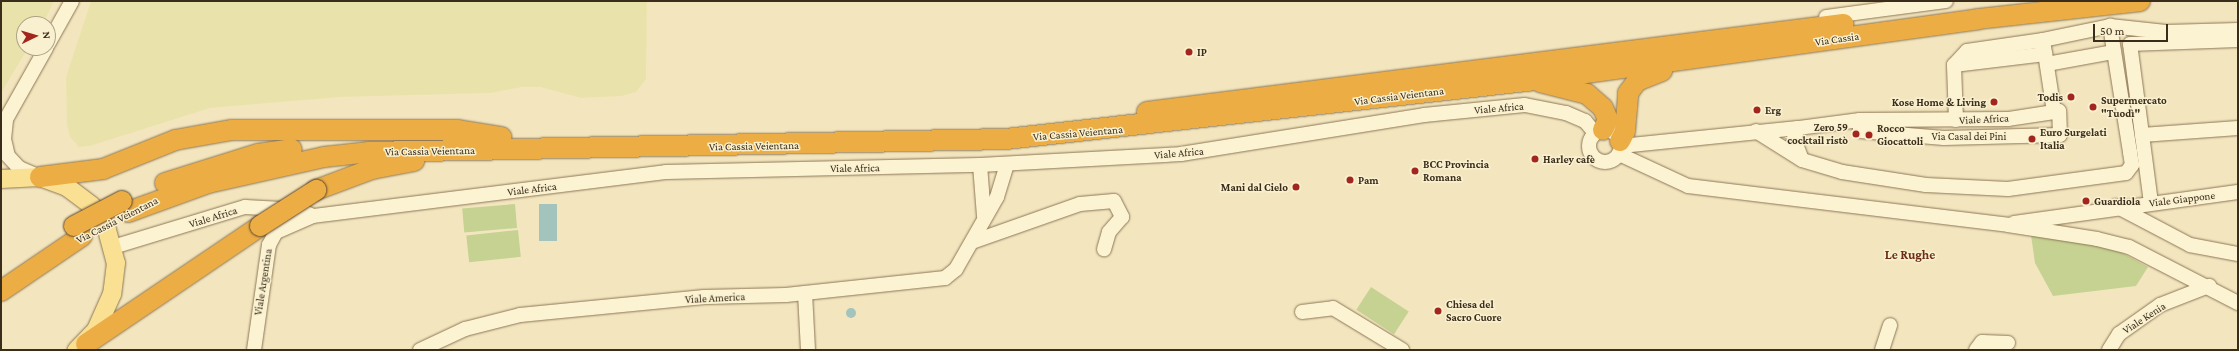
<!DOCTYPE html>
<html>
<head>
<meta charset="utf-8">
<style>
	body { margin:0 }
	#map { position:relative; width:2239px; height:351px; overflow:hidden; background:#f3e6bf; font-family:"Crimson Pro",serif }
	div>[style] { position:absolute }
	.farmland>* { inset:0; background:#e9e3ab }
	.green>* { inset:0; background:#c6d292; transform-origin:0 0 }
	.water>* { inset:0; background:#a2c4bc; transform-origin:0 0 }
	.round { border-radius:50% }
	.roads { filter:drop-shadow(0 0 1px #8d7755) drop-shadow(0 0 1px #8d7755) }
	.minor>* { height:14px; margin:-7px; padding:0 7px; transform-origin:7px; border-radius:7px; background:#fcf3d3 }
	.minor>.ring { margin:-7px; padding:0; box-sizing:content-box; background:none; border:14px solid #fcf3d3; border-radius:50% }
	.major>* { height:18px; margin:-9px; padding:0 9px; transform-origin:9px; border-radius:9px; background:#fae092 }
	.highway>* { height:20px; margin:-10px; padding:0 10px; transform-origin:10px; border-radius:10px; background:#ecad45 }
	.bridges { filter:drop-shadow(0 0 1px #5a442a) drop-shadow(0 0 1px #5a442a) }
	.highway-bridge>* { height:20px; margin:-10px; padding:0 10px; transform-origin:10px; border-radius:10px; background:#ecad45 }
	.dots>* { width:11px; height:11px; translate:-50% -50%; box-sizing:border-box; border:2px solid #f9f0cf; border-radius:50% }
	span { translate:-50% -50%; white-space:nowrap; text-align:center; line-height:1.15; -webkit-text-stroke:3px #f9f0cf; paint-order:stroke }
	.street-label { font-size:11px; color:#3b2d1b }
	.poi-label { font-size:11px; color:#3b2d1b; font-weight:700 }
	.left { translate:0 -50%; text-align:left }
	.right { translate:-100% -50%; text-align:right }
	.quarter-label { font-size:13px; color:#6d2d16; font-weight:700 }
	.frame { position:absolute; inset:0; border:2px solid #3b2d1b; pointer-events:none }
	.north { position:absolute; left:16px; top:16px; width:40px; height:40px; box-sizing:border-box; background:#f9f0cf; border:1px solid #ada287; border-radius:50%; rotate:85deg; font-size:11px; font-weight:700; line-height:16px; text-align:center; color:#3b2d1b }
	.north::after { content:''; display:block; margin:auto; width:14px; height:18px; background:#a3261e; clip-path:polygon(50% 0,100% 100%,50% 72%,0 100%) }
	.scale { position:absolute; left:2093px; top:24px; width:75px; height:18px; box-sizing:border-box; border:2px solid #3b2d1b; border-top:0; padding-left:5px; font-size:12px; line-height:14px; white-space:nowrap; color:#3b2d1b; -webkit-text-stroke:3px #f9f0cf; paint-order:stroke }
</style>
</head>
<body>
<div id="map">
	<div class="farmland">
		<i style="clip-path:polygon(1px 1px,54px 1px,43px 24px,24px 24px,24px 48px,28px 48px,1px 93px)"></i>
		<i style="clip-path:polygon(91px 1px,647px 1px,646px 79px,636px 92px,622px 96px,581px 98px,540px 87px,522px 87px,491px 93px,340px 97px,210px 108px,90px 146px,79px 147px,70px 137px,67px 125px,66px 77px)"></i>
	</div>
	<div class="green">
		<i style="left:515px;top:204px;width:24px;height:53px;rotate:85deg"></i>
		<i style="left:518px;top:230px;width:27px;height:52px;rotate:84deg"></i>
		<i style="clip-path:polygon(2031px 235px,2115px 249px,2148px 267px,2136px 286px,2053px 296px,2035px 263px)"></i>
		<i style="left:1371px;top:287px;width:45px;height:27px;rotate:33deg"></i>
	</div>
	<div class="water">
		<i style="left:539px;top:204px;width:18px;height:37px"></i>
		<i class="round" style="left:846px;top:308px;width:10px;height:10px"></i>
	</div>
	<div class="roads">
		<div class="minor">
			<i style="left:1826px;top:17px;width:121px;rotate:-7.6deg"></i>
			<i style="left:2110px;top:26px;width:56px;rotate:6.1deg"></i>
			<i style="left:2166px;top:32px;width:72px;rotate:-1.6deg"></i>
			<i style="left:48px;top:44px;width:49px;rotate:-60.8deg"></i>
			<i style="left:2047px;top:64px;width:68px;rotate:-10.2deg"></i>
			<i style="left:1954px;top:65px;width:92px;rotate:-6.9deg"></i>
			<i style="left:6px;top:120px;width:19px;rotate:96deg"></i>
			<i style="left:4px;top:139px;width:17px;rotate:77deg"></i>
			<i style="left:8px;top:156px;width:16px;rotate:47deg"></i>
			<i style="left:19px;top:168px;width:21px;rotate:23deg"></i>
			<i style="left:1860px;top:120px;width:11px;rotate:90deg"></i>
			<i style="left:1860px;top:131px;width:84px;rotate:4.8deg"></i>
			<i style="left:1944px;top:138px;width:116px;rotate:-1.5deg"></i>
			<i style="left:2060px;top:135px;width:24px;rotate:-92deg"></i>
			<i style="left:2059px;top:111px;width:5px;rotate:169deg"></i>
			<i style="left:2054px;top:112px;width:47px;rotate:171.3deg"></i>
			<i style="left:2008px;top:119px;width:148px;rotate:179.6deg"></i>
			<i style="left:1860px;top:120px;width:63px;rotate:172.6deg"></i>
			<i style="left:1798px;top:128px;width:12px;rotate:110deg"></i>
			<i style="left:1794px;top:139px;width:22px;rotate:69deg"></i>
			<i style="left:1802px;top:160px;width:42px;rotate:16.7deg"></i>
			<i style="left:1842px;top:172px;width:85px;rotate:8.8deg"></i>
			<i style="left:1926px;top:185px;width:82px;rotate:2.8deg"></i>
			<i style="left:2008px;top:189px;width:119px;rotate:-7.7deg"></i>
			<i style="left:2126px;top:173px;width:10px;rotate:-53deg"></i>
			<i style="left:2132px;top:165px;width:13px;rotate:-99deg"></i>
			<i style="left:2130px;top:152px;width:128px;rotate:-99deg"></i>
			<i style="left:2110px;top:26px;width:68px;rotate:168.2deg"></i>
			<i style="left:2043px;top:40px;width:73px;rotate:81.3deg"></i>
			<i style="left:1956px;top:120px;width:55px;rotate:-92.1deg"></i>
			<i style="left:1954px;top:65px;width:19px;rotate:-47deg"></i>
			<i style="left:1967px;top:51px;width:77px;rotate:-8.2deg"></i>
			<i style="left:1px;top:128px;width:92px;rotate:-60.6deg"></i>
			<i class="ring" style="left:1589px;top:130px;width:18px;height:18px"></i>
			<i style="left:1756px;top:131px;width:54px;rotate:32.2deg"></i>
			<i style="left:2142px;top:135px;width:96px;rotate:-4.2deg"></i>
			<i style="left:1621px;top:146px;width:178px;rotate:-5.8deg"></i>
			<i style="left:1619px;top:154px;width:76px;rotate:24.9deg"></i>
			<i style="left:1688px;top:186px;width:322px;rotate:6.9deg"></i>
			<i style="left:2008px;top:225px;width:90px;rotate:8.9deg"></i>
			<i style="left:2097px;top:239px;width:33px;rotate:14deg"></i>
			<i style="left:2129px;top:247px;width:123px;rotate:27.2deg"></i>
			<i style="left:980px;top:165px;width:51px;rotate:85.5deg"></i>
			<i style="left:2151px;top:203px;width:160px;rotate:-97.5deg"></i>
			<i style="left:2130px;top:44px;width:108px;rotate:-2.1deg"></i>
			<i style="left:2116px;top:206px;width:84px;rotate:27.8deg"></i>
			<i style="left:2190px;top:245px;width:49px;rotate:10.6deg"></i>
			<i style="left:2014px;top:223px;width:226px;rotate:-7.9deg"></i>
			<i style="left:972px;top:242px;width:114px;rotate:-19.4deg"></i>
			<i style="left:1080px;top:204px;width:34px;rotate:-5deg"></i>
			<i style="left:1114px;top:201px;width:18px;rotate:63deg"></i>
			<i style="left:1122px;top:217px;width:20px;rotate:131deg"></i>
			<i style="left:1109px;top:232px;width:18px;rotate:106deg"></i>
			<i style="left:113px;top:247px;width:138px;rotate:-16.9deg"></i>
			<i style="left:245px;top:207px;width:55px;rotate:3.1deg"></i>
			<i style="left:300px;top:210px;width:14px;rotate:25deg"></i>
			<i style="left:313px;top:216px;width:356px;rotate:-7.1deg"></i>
			<i style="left:666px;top:172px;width:314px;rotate:-1.3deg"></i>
			<i style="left:980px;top:165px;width:201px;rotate:-3.1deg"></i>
			<i style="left:1181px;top:154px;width:246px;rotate:-9.1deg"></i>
			<i style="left:1424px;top:115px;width:101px;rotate:-5.7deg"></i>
			<i style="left:1525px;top:105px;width:42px;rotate:11deg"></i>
			<i style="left:1566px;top:113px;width:21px;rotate:23deg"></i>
			<i style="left:1585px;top:121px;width:16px;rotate:50deg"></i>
			<i style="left:805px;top:293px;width:57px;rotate:87deg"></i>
			<i style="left:1302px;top:312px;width:31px;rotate:-7deg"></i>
			<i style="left:1333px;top:308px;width:81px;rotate:31.3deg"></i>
			<i style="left:254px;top:350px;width:106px;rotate:-81.9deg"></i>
			<i style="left:269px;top:245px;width:15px;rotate:-62deg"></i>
			<i style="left:276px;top:232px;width:40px;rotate:-23.4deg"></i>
			<i style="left:420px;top:350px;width:50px;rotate:-25deg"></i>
			<i style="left:465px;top:329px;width:57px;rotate:-14.3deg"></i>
			<i style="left:520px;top:315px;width:185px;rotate:-5.6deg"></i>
			<i style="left:704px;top:297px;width:82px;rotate:-1.4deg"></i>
			<i style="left:786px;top:295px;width:160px;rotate:-6.1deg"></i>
			<i style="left:945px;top:278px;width:14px;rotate:-39deg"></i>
			<i style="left:956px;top:269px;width:83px;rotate:-60.3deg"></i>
			<i style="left:997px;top:197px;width:34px;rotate:-73deg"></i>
			<i style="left:1882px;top:350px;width:26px;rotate:-72deg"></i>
			<i style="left:1976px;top:350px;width:10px;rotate:-53deg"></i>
			<i style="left:1982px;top:342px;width:26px;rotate:2deg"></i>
			<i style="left:2109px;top:350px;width:19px;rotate:-58deg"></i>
			<i style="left:2119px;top:334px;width:50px;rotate:-35.3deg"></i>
			<i style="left:2160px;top:305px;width:53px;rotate:-21.2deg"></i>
		</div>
		<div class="major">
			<i style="left:1px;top:179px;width:39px;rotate:-3deg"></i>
			<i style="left:40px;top:177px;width:29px;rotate:20deg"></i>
			<i style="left:67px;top:187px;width:31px;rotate:37deg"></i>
			<i style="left:92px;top:206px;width:28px;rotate:58deg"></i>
			<i style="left:107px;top:230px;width:34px;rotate:75deg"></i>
			<i style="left:116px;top:263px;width:31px;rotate:97deg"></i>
			<i style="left:112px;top:294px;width:39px;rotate:114deg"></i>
			<i style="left:96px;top:330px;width:28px;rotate:134deg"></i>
		</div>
		<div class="highway">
			<i style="left:1540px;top:82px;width:49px;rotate:14.3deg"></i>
			<i style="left:1587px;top:94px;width:21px;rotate:41deg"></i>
			<i style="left:1603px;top:108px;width:13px;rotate:67deg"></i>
			<i style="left:1608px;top:120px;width:11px;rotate:117deg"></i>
			<i style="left:1147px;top:112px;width:702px;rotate:-7.21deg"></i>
			<i style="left:1620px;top:141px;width:11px;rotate:-63deg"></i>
			<i style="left:1625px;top:131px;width:38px;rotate:-85deg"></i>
			<i style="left:1628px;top:93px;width:15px;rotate:-53deg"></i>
			<i style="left:1637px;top:81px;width:27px;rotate:-22deg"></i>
			<i style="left:40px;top:177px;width:64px;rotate:-7.2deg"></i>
			<i style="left:103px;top:169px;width:78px;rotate:-21.9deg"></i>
			<i style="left:175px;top:140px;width:58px;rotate:-10deg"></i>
			<i style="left:232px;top:130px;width:226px"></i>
			<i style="left:458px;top:130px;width:44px;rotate:9.2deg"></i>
			<i style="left:165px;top:183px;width:97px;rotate:-17.3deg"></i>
			<i style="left:258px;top:154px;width:34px;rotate:-8deg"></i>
			<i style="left:316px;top:190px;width:60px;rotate:-20.6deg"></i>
			<i style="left:372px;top:169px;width:43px;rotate:-10.8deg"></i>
			<i style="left:128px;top:212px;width:85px;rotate:-19.9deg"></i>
			<i style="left:208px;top:183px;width:119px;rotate:-12.6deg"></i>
			<i style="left:324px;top:157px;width:46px;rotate:-6.2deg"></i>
			<i style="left:370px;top:152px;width:636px;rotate:-1.17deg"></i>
			<i style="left:1006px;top:139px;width:532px;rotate:-6.36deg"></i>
			<i style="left:1535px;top:80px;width:447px;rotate:-7.8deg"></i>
			<i style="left:1978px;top:19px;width:163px;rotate:-6.3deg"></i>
			<i style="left:1px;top:291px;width:98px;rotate:-34.2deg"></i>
			<i style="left:86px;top:344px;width:210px;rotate:-34.1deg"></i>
		</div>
	</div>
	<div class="bridges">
		<div class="highway-bridge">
			<i style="left:74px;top:226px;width:54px;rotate:-27.5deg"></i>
			<i style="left:260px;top:226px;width:67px;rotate:-32.7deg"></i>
		</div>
	</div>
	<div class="dots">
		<i style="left:1189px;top:52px;background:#a3261e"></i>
		<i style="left:2071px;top:97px;background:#a3261e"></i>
		<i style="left:1994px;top:102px;background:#a3261e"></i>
		<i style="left:2093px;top:107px;background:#a3261e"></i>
		<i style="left:1757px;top:110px;background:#a3261e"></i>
		<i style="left:1856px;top:134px;background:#a3261e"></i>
		<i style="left:1869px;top:135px;background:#a3261e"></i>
		<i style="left:2032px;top:139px;background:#a3261e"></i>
		<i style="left:1535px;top:159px;background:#a3261e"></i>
		<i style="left:1415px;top:171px;background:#a3261e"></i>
		<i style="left:1350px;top:180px;background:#a3261e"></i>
		<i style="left:1296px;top:187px;background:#a3261e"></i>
		<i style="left:2086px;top:201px;background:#a3261e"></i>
		<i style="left:1438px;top:311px;background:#a3261e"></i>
	</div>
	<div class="street-label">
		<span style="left:1837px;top:39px;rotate:-8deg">Via Cassia</span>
		<span style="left:1399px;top:96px;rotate:-7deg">Via Cassia Veientana</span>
		<span style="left:1499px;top:108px;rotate:-5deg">Viale Africa</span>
		<span style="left:1984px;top:119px;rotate:-3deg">Viale Africa</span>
		<span style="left:1078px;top:133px;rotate:-5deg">Via Cassia Veientana</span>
		<span style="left:1969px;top:136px">Via Casal dei Pini</span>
		<span style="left:754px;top:146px;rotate:-1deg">Via Cassia Veientana</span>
		<span style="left:430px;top:151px;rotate:-1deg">Via Cassia Veientana</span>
		<span style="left:1179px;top:153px;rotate:-5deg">Viale Africa</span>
		<span style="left:855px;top:168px;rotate:-1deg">Viale Africa</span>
		<span style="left:532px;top:189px;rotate:-7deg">Viale Africa</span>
		<span style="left:2182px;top:199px;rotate:-7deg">Viale Giappone</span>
		<span style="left:213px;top:217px;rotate:-17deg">Viale Africa</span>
		<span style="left:117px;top:220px;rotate:-27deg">Via Cassia Veientana</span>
		<span style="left:263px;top:282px;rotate:-81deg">Viale Argentina</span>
		<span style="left:715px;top:298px;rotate:-3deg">Viale America</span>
		<span style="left:2144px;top:318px;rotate:-33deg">Viale Kenia</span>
	</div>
	<div class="poi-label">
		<span class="left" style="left:1197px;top:52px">IP</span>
		<span class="right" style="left:2063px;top:97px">Todis</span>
		<span class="left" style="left:2101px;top:107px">Supermercato<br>"Tuodì"</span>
		<span class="right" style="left:1986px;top:102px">Kose Home &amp; Living</span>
		<span class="left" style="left:1765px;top:110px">Erg</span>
		<span class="right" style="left:1848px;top:134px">Zero 59<br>cocktail ristò</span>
		<span class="left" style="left:1877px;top:135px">Rocco<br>Giocattoli</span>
		<span class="left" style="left:2040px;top:139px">Euro Surgelati<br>Italia</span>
		<span class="left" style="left:1543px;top:159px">Harley cafè</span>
		<span class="left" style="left:1423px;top:171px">BCC Provincia<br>Romana</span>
		<span class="left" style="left:1358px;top:180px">Pam</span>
		<span class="right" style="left:1288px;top:187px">Mani dal Cielo</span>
		<span class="left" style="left:2094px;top:201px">Guardiola</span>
		<span class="left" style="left:1446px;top:311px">Chiesa del<br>Sacro Cuore</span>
	</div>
	<div class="quarter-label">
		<span style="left:1910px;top:255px">Le Rughe</span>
	</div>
	<div class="frame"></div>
	<div class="north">N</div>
	<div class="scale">50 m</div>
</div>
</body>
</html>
